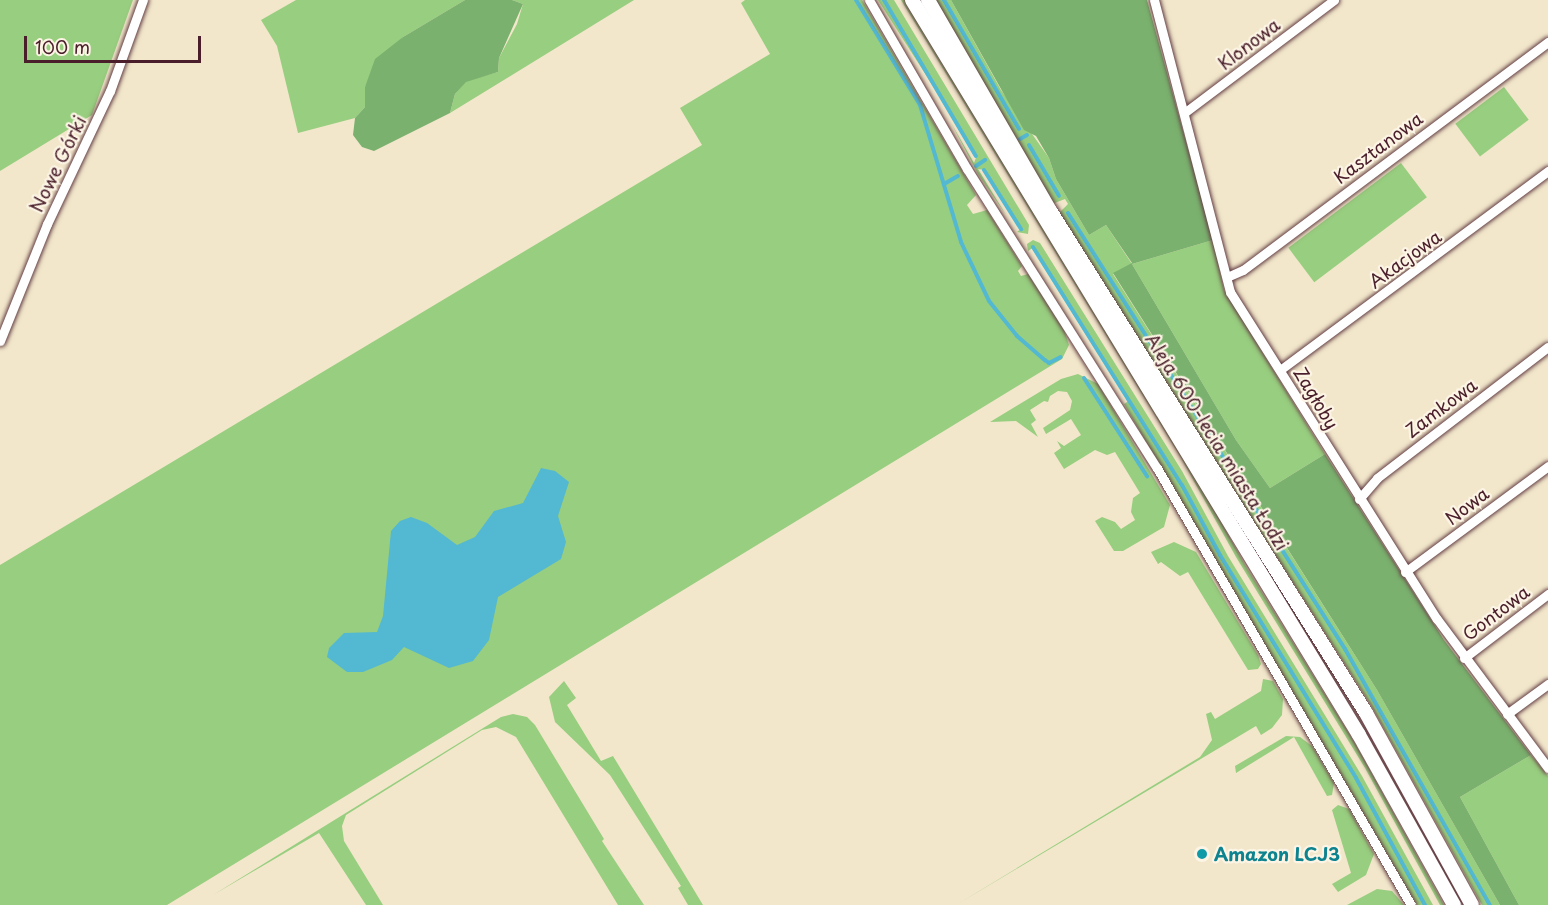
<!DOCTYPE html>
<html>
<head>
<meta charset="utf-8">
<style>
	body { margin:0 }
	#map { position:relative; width:1548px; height:905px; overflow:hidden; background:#f2e7cb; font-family:"Playpen Sans",sans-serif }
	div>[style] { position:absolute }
	.green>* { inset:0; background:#98ce7f; transform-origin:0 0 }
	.forest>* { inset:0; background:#7ab16e }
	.water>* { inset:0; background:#53b8d1 }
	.stream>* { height:4px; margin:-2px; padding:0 2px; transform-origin:2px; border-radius:2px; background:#53b8d1 }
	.roads { filter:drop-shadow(0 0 2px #633d43) drop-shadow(0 0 2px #633d43) }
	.minor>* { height:9px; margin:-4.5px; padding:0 4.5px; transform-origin:4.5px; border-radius:4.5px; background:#fff }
	.secondary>* { height:14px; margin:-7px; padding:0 7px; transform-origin:7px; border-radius:7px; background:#fff }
	.dots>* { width:16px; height:16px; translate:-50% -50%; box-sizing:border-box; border:3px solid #fcf5e5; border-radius:50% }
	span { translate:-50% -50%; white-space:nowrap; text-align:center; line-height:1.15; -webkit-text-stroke:4.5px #fcf5e5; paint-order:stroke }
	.street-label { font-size:18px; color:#4a1f2b }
	.culture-label { font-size:18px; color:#0d838f; font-weight:700 }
	.left { translate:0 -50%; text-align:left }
	.scale { position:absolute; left:24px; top:36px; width:177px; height:27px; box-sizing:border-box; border:3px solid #4a1f2b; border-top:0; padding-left:8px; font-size:18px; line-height:21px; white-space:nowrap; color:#4a1f2b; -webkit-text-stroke:4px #fcf5e5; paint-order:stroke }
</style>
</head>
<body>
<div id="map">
	<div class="green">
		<i style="clip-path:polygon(0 0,133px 0,92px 115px,0 171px)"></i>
		<i style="clip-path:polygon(296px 0,465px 0,403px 37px,365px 87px,365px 107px,355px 118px,298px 133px,277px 46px,261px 20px)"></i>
		<i style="clip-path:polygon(512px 0,634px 0,450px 113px,455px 94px,466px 81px,498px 72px,499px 58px,517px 24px,523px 4px)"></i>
		<i style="clip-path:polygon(745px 0,862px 0,976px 195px,967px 205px,973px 214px,987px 210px,1022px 266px,1018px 271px,1021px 276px,1028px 274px,1064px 330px,1069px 345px,1062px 359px,167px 905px,0 905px,0 565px,702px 145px,680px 108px,770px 54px,741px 3px)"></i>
		<i style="clip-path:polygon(878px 0,894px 0,1029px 225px,1028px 234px,1017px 232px,1022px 228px,985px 170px,978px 169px,1006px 215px,978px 174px,950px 121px,974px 163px,977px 155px)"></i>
		<i style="clip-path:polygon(901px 0,906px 0,1190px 466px,1245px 565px,1356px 745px,1444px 905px,1440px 905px,1365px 768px,1236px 557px,1181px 458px)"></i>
		<i style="clip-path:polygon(933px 0,951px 0,1001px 90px,1049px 158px,1056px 179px,1089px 235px,1106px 225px,1132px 264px,1213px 240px,1224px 290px,1325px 454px,1270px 488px,1236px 440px,1132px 264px,1113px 274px,1377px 690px,1500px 905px,1482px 905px,1371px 705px,1058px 214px,1068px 204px,1065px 199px,1052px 204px)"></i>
		<i style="left:1504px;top:87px;width:41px;height:61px;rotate:53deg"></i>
		<i style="left:1401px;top:163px;width:43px;height:141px;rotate:53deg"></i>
		<i style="clip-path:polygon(1033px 240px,1040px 243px,1182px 471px,1228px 556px,1362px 776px,1433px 905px,1417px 905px,1124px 404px,1130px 400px,1034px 247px,1028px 251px,1027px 244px)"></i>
		<i style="clip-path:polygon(1078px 374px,1098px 384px,1170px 505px,1164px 527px,1123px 551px,1114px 551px,1095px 521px,1102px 517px,1115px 522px,1121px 529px,1135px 520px,1131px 512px,1133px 498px,1140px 493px,1115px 452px,1107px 455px,1095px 450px,1064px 469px,1054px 453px,1061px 448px,1057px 441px,1064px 446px,1081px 435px,1071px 419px,1046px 434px,1043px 428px,1070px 410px,1072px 401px,1067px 392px,1058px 391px,1050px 396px,1048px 402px,1044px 401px,1030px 410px,1036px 420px,1031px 424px,1038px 437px,1016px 421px,990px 422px,1061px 379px)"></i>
		<i style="clip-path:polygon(1174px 542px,1196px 552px,1258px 655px,1261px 664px,1258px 669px,1248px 670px,1188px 572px,1180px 576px,1161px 562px,1158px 564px,1151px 552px)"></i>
		<i style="clip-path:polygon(1263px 679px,1273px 681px,1283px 699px,1282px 715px,1272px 728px,1261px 735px,1256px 726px,956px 905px,1200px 757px,1212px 740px,1206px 714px,1211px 712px,1215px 719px,1261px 691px)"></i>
		<i style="clip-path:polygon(564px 681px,576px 698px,567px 705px,601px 761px,613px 756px,703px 905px,688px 905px,678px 888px,681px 886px,610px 775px,555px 722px,549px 697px)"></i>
		<i style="clip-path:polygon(513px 714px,527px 717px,535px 725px,604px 839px,602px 841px,644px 905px,618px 905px,516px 737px,496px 727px,482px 730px,346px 815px,342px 826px,344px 841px,383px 905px,366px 905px,319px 833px,213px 895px,501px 717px)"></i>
		<i style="clip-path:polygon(1286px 736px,1300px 737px,1312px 746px,1334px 783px,1332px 795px,1327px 796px,1294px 737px,1236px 773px,1235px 766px)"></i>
		<i style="clip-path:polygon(1531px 755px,1548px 776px,1548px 905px,1519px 905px,1460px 797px)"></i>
		<i style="clip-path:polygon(1338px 805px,1349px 809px,1374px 854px,1366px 875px,1338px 892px,1332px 884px,1351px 873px,1332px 810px)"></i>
		<i style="clip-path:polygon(1377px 889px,1392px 891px,1404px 905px,1347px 905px)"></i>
	</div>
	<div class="forest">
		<i style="clip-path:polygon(465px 0,512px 0,523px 4px,499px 58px,498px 72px,466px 82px,455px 94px,450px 113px,374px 151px,362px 147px,353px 135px,355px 118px,365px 107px,365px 87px,375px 59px,403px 37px)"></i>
		<i style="clip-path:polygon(951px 0,1147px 0,1213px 240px,1132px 264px,1236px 440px,1270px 488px,1325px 454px,1444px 640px,1531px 755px,1460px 797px,1519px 905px,1500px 905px,1377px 690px,1113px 273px,1132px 263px,1106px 225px,1089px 235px,1056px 179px,1049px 158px,1036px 136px,1024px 130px)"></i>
	</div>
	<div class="water">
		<i style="clip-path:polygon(541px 468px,555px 471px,569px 482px,558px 516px,566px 542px,561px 559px,498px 597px,489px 640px,473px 661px,449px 668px,404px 647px,392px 660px,363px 672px,347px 672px,327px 657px,329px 648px,344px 633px,377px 632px,383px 616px,391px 531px,400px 521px,411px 517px,427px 523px,457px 545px,475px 537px,494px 511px,523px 503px)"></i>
	</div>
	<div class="stream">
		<i style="left:856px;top:0;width:123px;rotate:58.6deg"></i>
		<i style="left:920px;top:105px;width:143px;rotate:73.3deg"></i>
		<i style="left:961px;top:242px;width:65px;rotate:64.6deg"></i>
		<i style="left:989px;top:301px;width:45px;rotate:51.3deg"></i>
		<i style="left:1017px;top:336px;width:37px;rotate:41deg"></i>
		<i style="left:1045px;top:360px;width:5px;rotate:37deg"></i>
		<i style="left:1049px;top:363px;width:13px;rotate:-27deg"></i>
		<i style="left:884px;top:0;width:181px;rotate:59.5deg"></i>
		<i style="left:944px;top:0;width:149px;rotate:59.8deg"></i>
		<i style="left:1020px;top:139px;width:8px;rotate:-30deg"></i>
		<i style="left:1029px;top:145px;width:59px;rotate:59.5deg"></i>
		<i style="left:976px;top:166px;width:11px;rotate:-34deg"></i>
		<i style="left:984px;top:170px;width:70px;rotate:57.9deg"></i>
		<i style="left:944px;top:184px;width:16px;rotate:-30deg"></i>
		<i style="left:1068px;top:213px;width:517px;rotate:57.57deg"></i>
		<i style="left:1345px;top:649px;width:294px;rotate:60.5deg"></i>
		<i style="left:1033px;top:247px;width:281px;rotate:58deg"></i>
		<i style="left:1182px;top:485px;width:80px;rotate:61.5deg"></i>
		<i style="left:1220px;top:555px;width:261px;rotate:58.6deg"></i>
		<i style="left:1356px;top:778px;width:145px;rotate:61.5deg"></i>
		<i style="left:1084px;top:378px;width:117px;rotate:57.3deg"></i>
	</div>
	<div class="roads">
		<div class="minor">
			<i style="left:869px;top:0;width:195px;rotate:59.9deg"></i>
			<i style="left:967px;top:169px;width:354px;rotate:57.6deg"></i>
			<i style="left:1157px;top:468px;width:505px;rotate:59.83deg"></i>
			<i style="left:1154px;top:0;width:302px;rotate:75.4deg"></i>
			<i style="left:1230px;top:292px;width:387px;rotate:57.7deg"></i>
			<i style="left:1437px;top:619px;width:186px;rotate:53.3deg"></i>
			<i style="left:1184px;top:113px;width:188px;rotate:-37deg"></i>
			<i style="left:1227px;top:277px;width:17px;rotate:-24deg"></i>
			<i style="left:1243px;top:270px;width:381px;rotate:-36.8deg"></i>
			<i style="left:0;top:341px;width:126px;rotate:-68.1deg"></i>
			<i style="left:47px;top:224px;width:147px;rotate:-64.7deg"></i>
			<i style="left:110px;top:91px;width:97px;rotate:-70.1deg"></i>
			<i style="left:1280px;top:370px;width:334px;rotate:-36.6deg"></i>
			<i style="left:1359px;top:499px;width:28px;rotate:-49deg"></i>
			<i style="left:1377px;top:478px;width:215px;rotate:-37.5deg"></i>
			<i style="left:1405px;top:572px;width:178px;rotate:-36.5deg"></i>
			<i style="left:1464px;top:658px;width:106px;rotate:-37.3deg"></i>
			<i style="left:1507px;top:714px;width:51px;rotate:-36.2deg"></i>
		</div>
		<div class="secondary">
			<i style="left:912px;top:0;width:860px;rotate:58.69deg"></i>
			<i style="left:1359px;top:735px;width:195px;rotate:60.8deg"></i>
			<i style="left:928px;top:0;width:245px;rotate:59.9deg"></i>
			<i style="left:1051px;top:212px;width:592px;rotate:57.84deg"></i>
			<i style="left:1366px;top:713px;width:219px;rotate:61.1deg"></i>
		</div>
	</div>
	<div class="dots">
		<i style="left:1202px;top:854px;background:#0f9aa8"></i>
	</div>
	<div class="street-label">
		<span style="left:1249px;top:44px;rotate:-37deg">Klonowa</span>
		<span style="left:1378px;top:148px;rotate:-37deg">Kasztanowa</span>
		<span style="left:58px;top:164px;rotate:-64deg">Nowe Górki</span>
		<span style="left:1405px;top:259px;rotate:-36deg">Akacjowa</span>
		<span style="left:1316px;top:398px;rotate:59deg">Zagłoby</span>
		<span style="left:1441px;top:408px;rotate:-37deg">Zamkowa</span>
		<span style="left:1217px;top:442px;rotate:58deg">Aleja 600-lecia miasta Łodzi</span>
		<span style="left:1467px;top:506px;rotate:-37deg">Nowa</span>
		<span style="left:1496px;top:613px;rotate:-37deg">Gontowa</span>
	</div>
	<div class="culture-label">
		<span class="left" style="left:1214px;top:854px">Amazon LCJ3</span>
	</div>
	<div class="scale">100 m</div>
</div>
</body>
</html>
